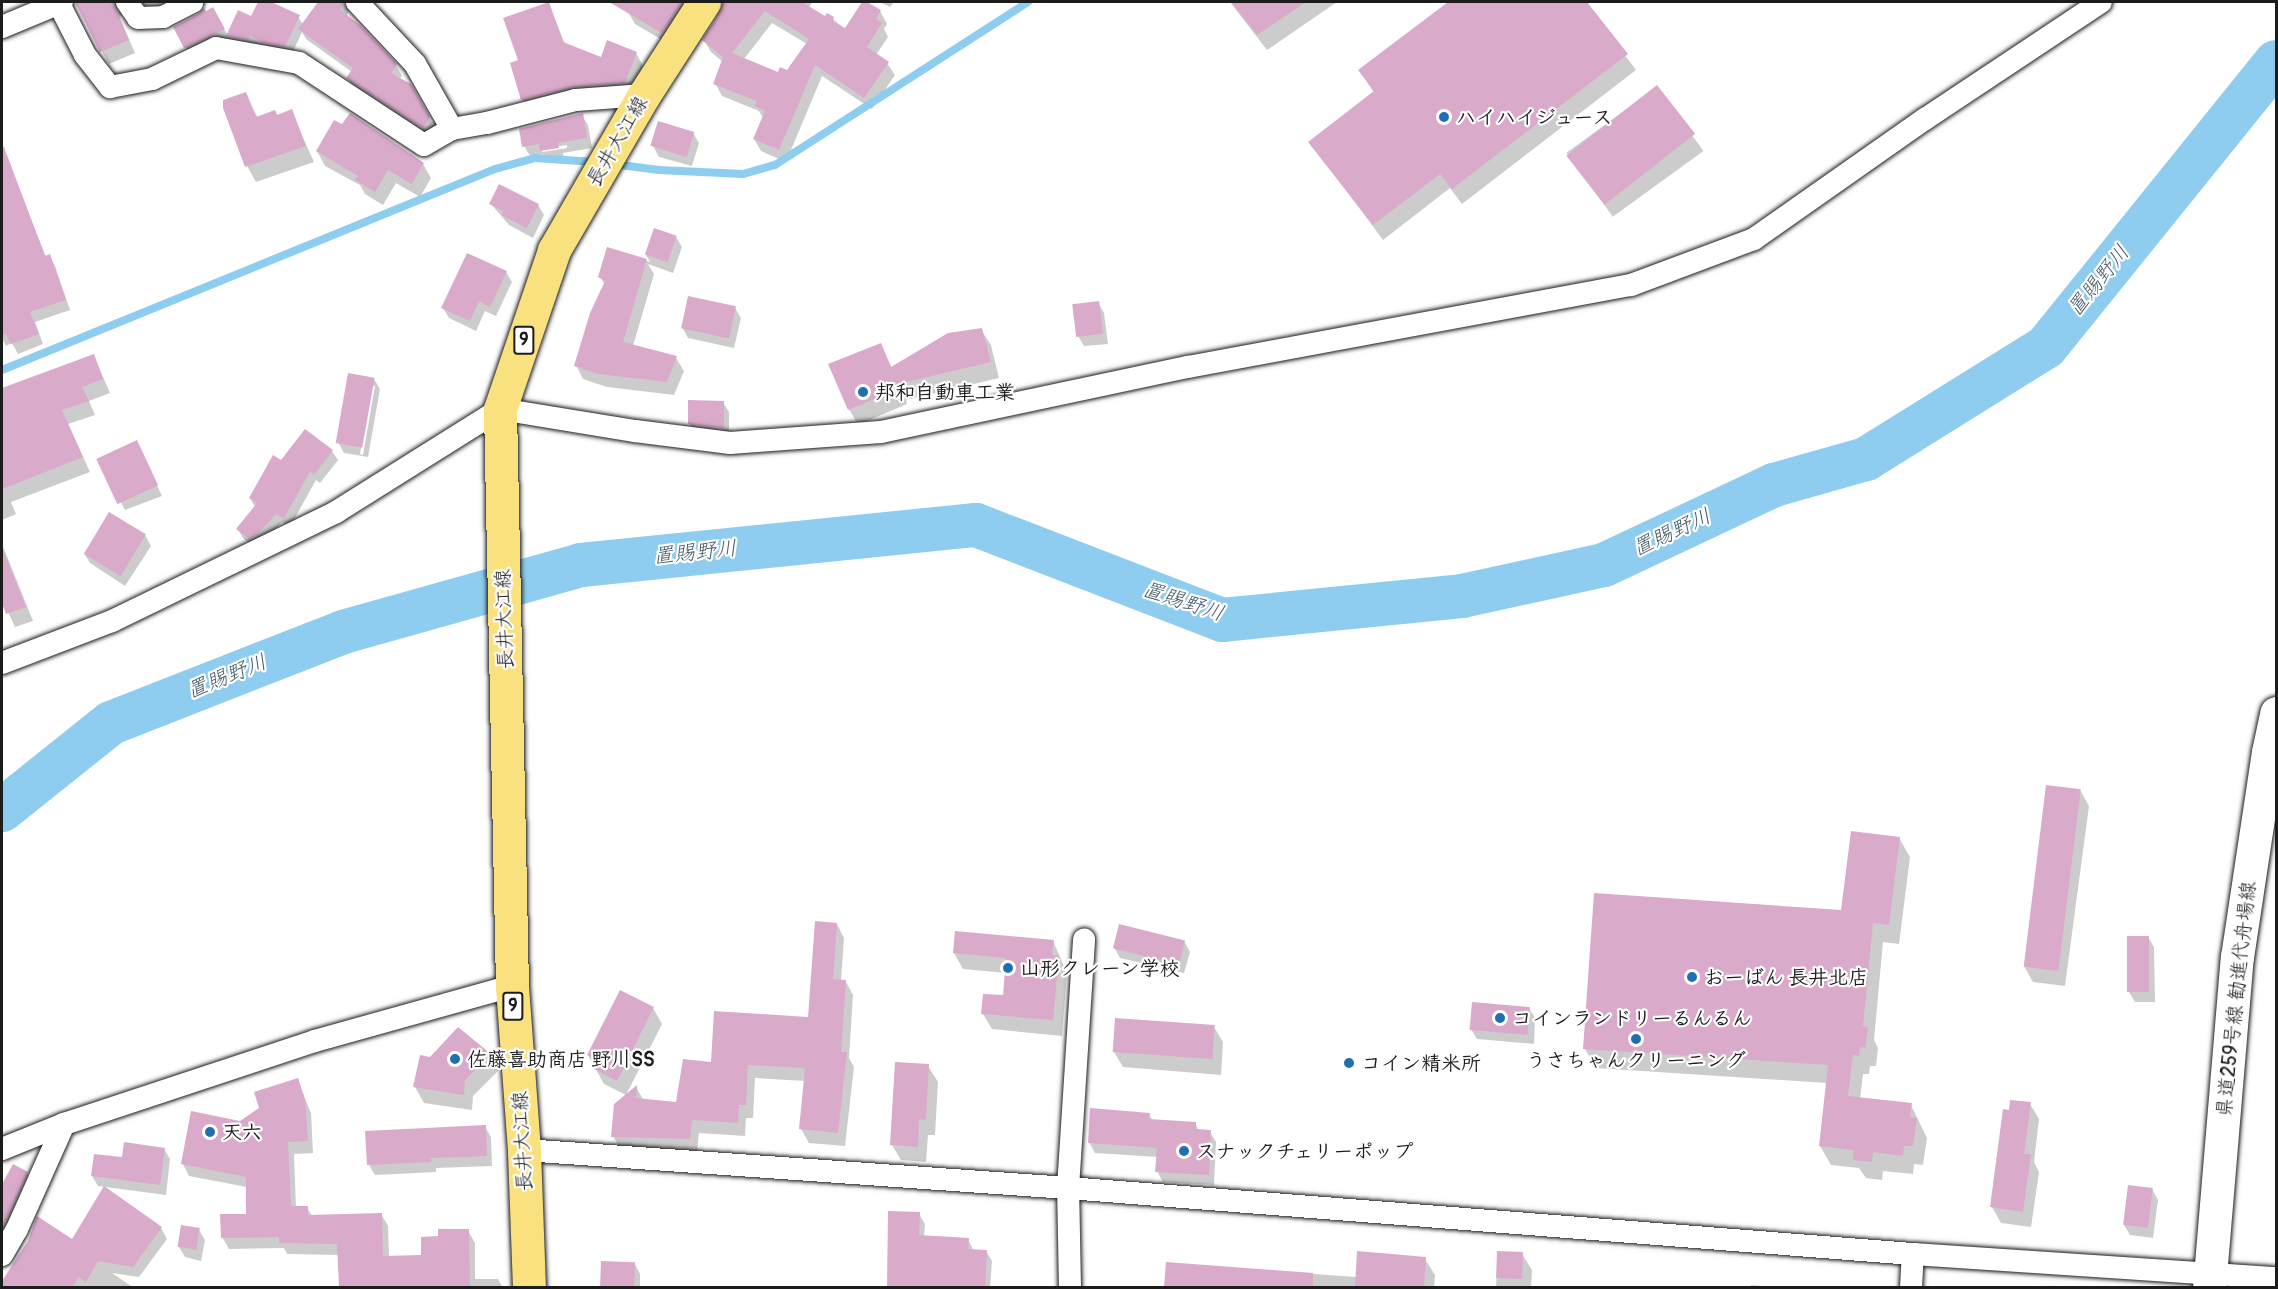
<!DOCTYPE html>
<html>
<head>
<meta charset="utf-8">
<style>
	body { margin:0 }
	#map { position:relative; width:2278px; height:1289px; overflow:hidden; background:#fff; font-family:Pangolin,"Klee One",sans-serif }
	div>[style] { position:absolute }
	.shadow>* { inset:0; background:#0003; transform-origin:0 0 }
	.stream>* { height:8px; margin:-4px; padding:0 4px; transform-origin:4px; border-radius:4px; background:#8ecdef }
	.river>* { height:44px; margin:-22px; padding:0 22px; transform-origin:22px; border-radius:22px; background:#8ecdef }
	.building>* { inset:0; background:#daaacb; transform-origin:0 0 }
	.roads { filter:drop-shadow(0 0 2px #1c1c1c) drop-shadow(0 0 2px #1c1c1c) }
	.street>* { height:22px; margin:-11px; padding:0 11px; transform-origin:11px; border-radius:11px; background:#fff }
	.secondary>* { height:33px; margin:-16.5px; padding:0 16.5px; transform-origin:16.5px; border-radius:16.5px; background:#fff }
	.primary>* { height:33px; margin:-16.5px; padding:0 16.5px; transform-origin:16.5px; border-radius:16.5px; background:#fae180 }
	.dots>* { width:16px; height:16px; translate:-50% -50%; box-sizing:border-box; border:3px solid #fff; border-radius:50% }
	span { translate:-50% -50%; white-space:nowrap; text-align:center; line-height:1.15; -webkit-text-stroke:4.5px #fff; paint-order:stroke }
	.shield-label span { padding:2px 4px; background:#fff; border:2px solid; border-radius:4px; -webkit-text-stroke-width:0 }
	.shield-label { font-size:18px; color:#1c1c1c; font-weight:700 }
	.poi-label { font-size:20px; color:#1c1c1c; font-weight:700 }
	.left { translate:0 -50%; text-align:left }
	.street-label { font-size:20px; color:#1c1c1c }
	.water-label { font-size:21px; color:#445a66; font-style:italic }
	.frame { position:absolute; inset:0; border:3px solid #1c1c1c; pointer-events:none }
</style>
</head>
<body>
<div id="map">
	<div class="shadow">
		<i style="clip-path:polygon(87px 2px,201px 2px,169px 15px,162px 4px,149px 10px,141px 2px,126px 4px,120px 18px,135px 53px,109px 64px,77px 6px)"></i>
		<i style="clip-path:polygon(259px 2px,267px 2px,298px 16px,303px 25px,320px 2px,344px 2px,349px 10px,346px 17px,396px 65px,402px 76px,399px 79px,410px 85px,435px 129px,429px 138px,354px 88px,348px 78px,352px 72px,306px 39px,302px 32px,291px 56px,191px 58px,175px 28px,213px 9px,228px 36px,252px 18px)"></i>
		<i style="clip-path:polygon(634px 2px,699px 2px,669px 44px,635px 24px,628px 12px)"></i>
		<i style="clip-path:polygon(evenodd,724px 2px,734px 2px,739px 5px,741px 2px,812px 2px,809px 8px,825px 18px,833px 19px,845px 30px,865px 2px,880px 11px,887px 24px,884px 29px,888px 37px,876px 55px,887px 63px,895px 75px,872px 109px,822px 76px,786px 162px,761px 151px,754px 139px,763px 118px,759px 111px,722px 96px,715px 83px,723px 62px,711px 52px,704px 40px,724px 2px,772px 23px,807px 44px,788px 72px,779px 74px,744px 59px,772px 23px)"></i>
		<i style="clip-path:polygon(880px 2px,894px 2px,890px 7px)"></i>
		<i style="clip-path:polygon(1230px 2px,1337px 2px,1267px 50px)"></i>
		<i style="clip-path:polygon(1450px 2px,1585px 2px,1636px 70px,1462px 204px,1450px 188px,1383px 240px,1310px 142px,1374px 93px,1360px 71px)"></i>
		<i style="clip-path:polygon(549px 4px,565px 44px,601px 58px,636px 53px,643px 66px,632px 95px,530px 112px,523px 100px,512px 64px,520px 61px)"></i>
		<i style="left:1657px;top:87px;width:79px;height:112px;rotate:54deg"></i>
		<i style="clip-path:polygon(245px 93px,258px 118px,277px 116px,291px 111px,314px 162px,256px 182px,247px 166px)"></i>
		<i style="clip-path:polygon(evenodd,582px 115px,588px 125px,592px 148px,563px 153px,564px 158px,548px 161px,544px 154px,530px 156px,524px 146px,582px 115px,567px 145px,567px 148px,542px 152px,542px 149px,567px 145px)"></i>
		<i style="clip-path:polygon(693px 133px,699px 143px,692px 166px,659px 157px,653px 146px)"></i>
		<i style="clip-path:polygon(317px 151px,423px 164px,431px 178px,420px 197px,396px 183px,383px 205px,365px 194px,360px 185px,325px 166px)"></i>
		<i style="clip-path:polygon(6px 156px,46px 257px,49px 256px,55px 266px,70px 310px,35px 322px,43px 344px,18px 354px,12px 343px,6px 346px,2px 338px,2px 158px)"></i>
		<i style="clip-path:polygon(491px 204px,538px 205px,544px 215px,533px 238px,509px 225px)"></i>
		<i style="clip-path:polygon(676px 237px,682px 247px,673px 273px,648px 264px,654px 274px,633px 346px,676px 358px,684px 371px,674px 395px,607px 387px,583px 379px,576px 365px,605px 285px,600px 277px,608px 249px,650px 262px,646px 255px)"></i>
		<i style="clip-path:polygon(506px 272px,512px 282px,496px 316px,485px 311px,476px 331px,449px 318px,443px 308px)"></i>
		<i style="clip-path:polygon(1098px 302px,1104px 313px,1108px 344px,1084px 346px,1078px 336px)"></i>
		<i style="clip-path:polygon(735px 308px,741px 318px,734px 348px,688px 338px,682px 327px)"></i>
		<i style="clip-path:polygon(981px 330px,991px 345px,999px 378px,906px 400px,907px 404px,858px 425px,849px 409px,880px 345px,892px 368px)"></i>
		<i style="clip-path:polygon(94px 356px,110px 393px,89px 401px,95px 415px,68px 424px,90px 472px,11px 502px,16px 514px,2px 520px,2px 390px)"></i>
		<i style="clip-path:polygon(evenodd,374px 379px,380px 389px,368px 457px,344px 453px,338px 442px,374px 379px,372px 386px,375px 386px,363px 455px,360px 454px,372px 386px)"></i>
		<i style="clip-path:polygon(723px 402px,729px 412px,729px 438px,696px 434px,690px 424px)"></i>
		<i style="clip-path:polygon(332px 451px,338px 460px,320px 483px,316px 480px,290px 527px,282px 522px,262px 545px,255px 548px,243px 538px,238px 529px,255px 507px,250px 498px,282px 462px)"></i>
		<i style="clip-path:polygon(142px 452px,162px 496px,125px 510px,98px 459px)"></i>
		<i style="clip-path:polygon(145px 535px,151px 546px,125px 586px,90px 563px,84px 553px)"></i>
		<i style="clip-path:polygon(2px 544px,33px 621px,15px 627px,2px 599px)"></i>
		<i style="clip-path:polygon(2080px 790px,2089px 806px,2065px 986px,2033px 982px,2024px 966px)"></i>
		<i style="clip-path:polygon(1899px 838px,1910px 857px,1899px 944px,1883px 942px,1874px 1040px,1878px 1048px,1876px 1066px,1870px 1066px,1869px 1074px,1863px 1074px,1860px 1099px,1911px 1105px,1927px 1138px,1923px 1165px,1914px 1164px,1913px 1174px,1883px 1171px,1882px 1180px,1866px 1178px,1859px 1168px,1831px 1165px,1820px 1146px,1827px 1083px,1596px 1068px,1585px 1049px,1842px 912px)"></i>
		<i style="clip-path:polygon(837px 924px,844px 938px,841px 981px,846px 982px,853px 995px,849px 1058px,854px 1067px,845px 1146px,809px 1143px,801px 1129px,805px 1081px,755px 1078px,753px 1118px,746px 1118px,745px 1136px,699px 1133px,697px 1153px,621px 1150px,613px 1136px,636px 1087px,644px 1101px,678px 1104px,712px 1063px,809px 1019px)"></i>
		<i style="clip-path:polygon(2148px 937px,2154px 947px,2155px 1002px,2135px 1002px,2129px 992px)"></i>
		<i style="clip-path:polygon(1053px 941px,1067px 973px,1062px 1036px,992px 1029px,983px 1014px,1004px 997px,1006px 973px,963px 969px,954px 953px)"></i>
		<i style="clip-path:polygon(1184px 941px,1190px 952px,1184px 973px,1120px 958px,1114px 947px)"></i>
		<i style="clip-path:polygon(653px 1008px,662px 1024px,626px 1095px,604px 1084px,588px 1055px)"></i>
		<i style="clip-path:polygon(1529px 1008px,1535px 1018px,1534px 1044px,1477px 1039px,1471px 1029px)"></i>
		<i style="clip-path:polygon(1214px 1027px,1223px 1042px,1221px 1075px,1123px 1067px,1114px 1052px)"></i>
		<i style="clip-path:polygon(490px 1055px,499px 1070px,473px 1096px,472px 1110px,424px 1103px,415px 1087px,430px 1059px)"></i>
		<i style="clip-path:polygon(928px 1066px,938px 1082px,935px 1135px,928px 1135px,926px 1162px,901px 1160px,892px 1145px)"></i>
		<i style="clip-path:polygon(297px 1080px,311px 1113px,313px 1153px,294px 1154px,296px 1208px,307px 1208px,312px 1216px,381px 1214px,388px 1226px,389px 1257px,422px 1256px,440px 1238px,468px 1231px,475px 1243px,475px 1279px,498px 1279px,503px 1288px,342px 1288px,340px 1255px,287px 1254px,284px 1248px,229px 1249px,222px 1237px,248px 1215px,247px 1187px,189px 1176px,183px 1164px)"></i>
		<i style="clip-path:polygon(2030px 1104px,2039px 1119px,2034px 1162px,2039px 1172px,2031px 1227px,2001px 1223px,1992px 1207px,2010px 1112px)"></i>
		<i style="clip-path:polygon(1149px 1114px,1153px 1121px,1195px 1123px,1199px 1131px,1210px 1132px,1216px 1142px,1214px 1185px,1163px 1182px,1157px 1171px,1158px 1157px,1095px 1153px,1089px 1142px)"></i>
		<i style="clip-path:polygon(485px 1127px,491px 1137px,492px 1166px,436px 1168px,436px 1172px,375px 1175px,369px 1165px)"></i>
		<i style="clip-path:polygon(164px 1149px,170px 1159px,166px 1195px,98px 1186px,92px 1176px,123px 1159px)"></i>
		<i style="clip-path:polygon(13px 1166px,27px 1173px,36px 1189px,2px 1234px,2px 1186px)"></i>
		<i style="clip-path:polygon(2152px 1189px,2158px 1200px,2153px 1238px,2130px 1235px,2124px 1225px)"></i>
		<i style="clip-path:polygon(890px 1212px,919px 1214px,925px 1224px,924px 1237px,968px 1240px,974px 1251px,986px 1251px,992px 1261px,990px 1288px,888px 1288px)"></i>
		<i style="clip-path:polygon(161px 1228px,167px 1239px,139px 1277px,112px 1273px,134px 1288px,2px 1288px,29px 1242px,72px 1241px)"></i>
		<i style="clip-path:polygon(199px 1230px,205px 1240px,201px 1261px,185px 1257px,179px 1247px)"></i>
		<i style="clip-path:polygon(1498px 1252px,1522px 1254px,1532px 1270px,1531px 1288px,1496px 1288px)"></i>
		<i style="clip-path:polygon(1425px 1259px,1435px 1275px,1434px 1288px,1166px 1288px,1167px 1264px,1357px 1277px)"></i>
		<i style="clip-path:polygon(602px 1263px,635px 1264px,640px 1274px,640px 1288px,601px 1288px)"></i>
		<i style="clip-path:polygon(1751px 1285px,1787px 1288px,1751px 1288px)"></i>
	</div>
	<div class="stream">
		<i style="left:613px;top:164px;width:46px;rotate:7.4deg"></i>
		<i style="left:659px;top:170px;width:84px;rotate:2.7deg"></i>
		<i style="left:743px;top:174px;width:33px;rotate:-16deg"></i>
		<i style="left:775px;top:165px;width:301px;rotate:-32.8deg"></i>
		<i style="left:2px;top:370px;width:532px;rotate:-22.18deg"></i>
		<i style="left:495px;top:169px;width:41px;rotate:-15.4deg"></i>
		<i style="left:535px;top:158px;width:60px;rotate:3.8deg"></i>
	</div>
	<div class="river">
		<i style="left:2px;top:810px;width:139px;rotate:-38.6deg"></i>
		<i style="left:111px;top:723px;width:249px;rotate:-21.4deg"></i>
		<i style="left:343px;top:632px;width:247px;rotate:-15.7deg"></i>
		<i style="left:581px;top:565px;width:397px;rotate:-5.8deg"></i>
		<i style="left:976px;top:525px;width:264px;rotate:21.1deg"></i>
		<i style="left:1222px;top:620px;width:241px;rotate:-5.7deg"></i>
		<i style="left:1462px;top:596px;width:145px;rotate:-12.3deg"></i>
		<i style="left:1604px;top:565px;width:188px;rotate:-25.2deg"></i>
		<i style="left:1774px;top:485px;width:96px;rotate:-15.8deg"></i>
		<i style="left:1866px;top:459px;width:212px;rotate:-31.9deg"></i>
		<i style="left:2046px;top:347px;width:366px;rotate:-51.1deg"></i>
	</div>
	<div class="building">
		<i style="clip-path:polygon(75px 2px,112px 2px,129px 40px,100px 52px)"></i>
		<i style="clip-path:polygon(258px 2px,271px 2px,300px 15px,285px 47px,264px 43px,250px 36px,248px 40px,226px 36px,238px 10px,251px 16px)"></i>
		<i style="clip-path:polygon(318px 2px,344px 2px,340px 10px,360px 25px,397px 64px,391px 73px,411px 84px,430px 117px,423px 128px,346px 78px,353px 68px,298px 29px)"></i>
		<i style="clip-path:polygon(549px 2px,563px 42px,601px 57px,607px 40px,637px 52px,625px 83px,573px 87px,521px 100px,510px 63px,518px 60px,503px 18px)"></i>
		<i style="clip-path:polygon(609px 2px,682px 2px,662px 33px)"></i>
		<i style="clip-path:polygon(evenodd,723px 2px,802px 2px,825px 16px,827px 13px,834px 17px,833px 21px,845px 28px,862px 2px,867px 2px,881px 10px,876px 19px,882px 23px,867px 47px,889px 62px,864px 98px,815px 65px,779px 150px,753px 139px,765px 111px,755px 106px,757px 101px,713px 84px,723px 57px,702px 40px,720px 12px,723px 2px,765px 11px,809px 39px,787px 70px,780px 67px,778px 72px,732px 53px,765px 11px)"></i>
		<i style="clip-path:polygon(1231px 2px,1306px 2px,1257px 35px)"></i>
		<i style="clip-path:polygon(1448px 2px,1587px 2px,1628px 54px,1452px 189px,1440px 174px,1373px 225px,1308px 142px,1374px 91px,1358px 70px)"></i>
		<i style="clip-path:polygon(213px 7px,225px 29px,184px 48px,173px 27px,198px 14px,204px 8px,206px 11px)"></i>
		<i style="left:1657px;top:85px;width:62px;height:115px;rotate:52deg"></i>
		<i style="clip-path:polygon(246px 92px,256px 117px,275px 110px,277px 115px,292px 109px,306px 146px,245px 167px,223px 108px,223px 100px)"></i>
		<i style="clip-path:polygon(350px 113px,424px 163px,412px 184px,388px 170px,375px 192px,355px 180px,358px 176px,316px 151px,334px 120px,342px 124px)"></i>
		<i style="clip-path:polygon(583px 113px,587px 138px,558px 143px,559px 148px,540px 151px,539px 144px,522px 147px,519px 129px)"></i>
		<i style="left:658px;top:121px;width:38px;height:26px;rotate:17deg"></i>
		<i style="clip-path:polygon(2px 147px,4px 147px,45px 256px,50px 254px,66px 300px,30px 312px,39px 334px,11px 344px,6px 334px,2px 336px)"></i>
		<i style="clip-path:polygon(499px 184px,539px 204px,527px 228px,501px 215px,503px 211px,489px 204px)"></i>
		<i style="left:654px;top:228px;width:24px;height:28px;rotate:19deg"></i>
		<i style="clip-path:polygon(607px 247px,647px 259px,623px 342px,677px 356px,667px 382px,598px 374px,574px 366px,590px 313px,605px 281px,598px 277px)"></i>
		<i style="clip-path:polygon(467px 253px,507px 271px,490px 307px,479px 301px,470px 321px,441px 308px)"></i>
		<i style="left:688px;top:296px;width:49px;height:33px;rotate:12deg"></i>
		<i style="left:1099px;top:301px;width:33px;height:27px;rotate:83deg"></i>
		<i style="clip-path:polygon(982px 328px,991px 362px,898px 384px,900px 388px,848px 410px,828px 364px,881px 343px,891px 367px,948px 333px)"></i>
		<i style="clip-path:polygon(94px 354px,103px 379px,82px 387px,89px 401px,62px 410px,83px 457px,2px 489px,2px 388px)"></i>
		<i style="left:348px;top:373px;width:27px;height:71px;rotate:10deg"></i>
		<i style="clip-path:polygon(688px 400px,724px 401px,724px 428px,688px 424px)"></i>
		<i style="clip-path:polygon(305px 429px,333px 450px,314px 475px,310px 472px,284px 518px,276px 514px,257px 535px,249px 539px,236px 529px,257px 503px,249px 498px,273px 455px,281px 460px)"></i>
		<i style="left:137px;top:440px;width:50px;height:45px;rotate:65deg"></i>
		<i style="left:109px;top:512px;width:43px;height:49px;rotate:31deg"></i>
		<i style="clip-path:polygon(2px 547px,26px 607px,6px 614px,2px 603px)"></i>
		<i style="left:2046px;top:785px;width:35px;height:183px;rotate:7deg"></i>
		<i style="clip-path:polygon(1851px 831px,1900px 837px,1889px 925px,1873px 923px,1863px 1026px,1868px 1027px,1865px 1048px,1860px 1047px,1859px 1056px,1853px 1055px,1848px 1096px,1912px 1103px,1910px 1117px,1917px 1118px,1913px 1146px,1904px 1146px,1903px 1156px,1873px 1152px,1872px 1162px,1853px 1160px,1854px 1150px,1819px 1146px,1828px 1065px,1583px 1049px,1594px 893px,1841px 910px)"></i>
		<i style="clip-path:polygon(815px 921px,837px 923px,833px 979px,846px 980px,841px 1052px,847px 1052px,838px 1133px,799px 1129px,805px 1068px,748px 1065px,746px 1105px,739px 1105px,738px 1123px,692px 1120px,690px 1139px,611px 1137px,614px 1104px,637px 1085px,636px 1098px,676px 1102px,683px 1059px,711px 1062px,714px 1011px,808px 1017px)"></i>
		<i style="left:1119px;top:924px;width:68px;height:25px;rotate:14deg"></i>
		<i style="clip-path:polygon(955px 931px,1054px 940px,1052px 955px,1059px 956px,1053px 1020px,981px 1014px,983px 994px,1003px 995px,1006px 958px,953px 953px)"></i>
		<i style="left:2127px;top:936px;width:22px;height:56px"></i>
		<i style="clip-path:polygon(620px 990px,654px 1007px,617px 1081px,594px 1069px,598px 1060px,587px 1055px)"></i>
		<i style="left:1472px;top:1002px;width:58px;height:28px;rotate:5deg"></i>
		<i style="left:1115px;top:1018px;width:100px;height:34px;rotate:4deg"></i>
		<i style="clip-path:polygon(458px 1027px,491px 1054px,465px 1080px,464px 1095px,413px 1087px,420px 1055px,430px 1057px)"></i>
		<i style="clip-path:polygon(895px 1062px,929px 1064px,926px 1120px,919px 1119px,918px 1147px,890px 1145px)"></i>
		<i style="clip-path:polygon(298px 1078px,305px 1099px,308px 1141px,288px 1142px,291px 1206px,308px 1206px,308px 1215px,382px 1213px,383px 1256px,421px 1255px,421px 1237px,438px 1236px,438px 1229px,469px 1229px,470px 1287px,339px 1287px,337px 1244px,279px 1243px,279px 1237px,221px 1238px,220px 1214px,246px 1214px,246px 1177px,181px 1164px,191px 1111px,240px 1121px,259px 1108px,254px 1092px)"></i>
		<i style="clip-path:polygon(2010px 1100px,2031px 1102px,2024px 1154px,2031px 1154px,2023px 1212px,1990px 1207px,2003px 1109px,2009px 1110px)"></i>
		<i style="clip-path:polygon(1090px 1108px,1150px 1113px,1149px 1119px,1196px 1122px,1196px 1129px,1211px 1130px,1209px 1175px,1155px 1172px,1157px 1148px,1088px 1143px)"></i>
		<i style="clip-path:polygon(486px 1125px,487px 1156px,431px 1158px,431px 1162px,367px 1165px,365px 1131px)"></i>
		<i style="clip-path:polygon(124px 1142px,165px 1148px,160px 1185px,91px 1176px,94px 1154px,122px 1157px)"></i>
		<i style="clip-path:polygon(13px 1164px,28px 1172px,2px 1229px,2px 1184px)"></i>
		<i style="left:2128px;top:1185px;width:25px;height:40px;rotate:7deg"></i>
		<i style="clip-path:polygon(104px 1186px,162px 1227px,133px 1267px,98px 1261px,86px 1282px,79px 1277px,72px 1287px,2px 1287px,2px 1281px,28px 1241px,37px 1216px,72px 1239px)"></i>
		<i style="clip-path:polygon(888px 1211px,920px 1212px,919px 1235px,969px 1238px,968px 1249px,987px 1250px,985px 1287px,887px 1287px)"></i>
		<i style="left:181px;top:1225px;width:19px;height:22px;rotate:9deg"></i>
		<i style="clip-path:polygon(1357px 1251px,1426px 1257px,1424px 1287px,1355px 1287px)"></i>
		<i style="left:1497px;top:1251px;width:26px;height:27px;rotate:2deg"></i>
		<i style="left:601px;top:1261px;width:34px;height:26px;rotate:2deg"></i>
		<i style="clip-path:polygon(1166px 1262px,1313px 1273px,1313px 1287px,1164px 1287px)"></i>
	</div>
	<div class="roads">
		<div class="street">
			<i style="left:58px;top:2px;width:59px;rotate:63deg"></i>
			<i style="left:85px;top:55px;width:41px;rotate:52deg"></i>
			<i style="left:110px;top:87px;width:43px;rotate:-10.8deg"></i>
			<i style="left:152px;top:79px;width:71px;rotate:-25.8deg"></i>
			<i style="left:216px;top:48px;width:84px;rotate:10.2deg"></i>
			<i style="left:299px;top:63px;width:149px;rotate:33.3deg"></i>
			<i style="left:424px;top:145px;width:32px;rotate:-30deg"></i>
			<i style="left:127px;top:2px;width:19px;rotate:55deg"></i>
			<i style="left:138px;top:18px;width:25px;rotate:-2deg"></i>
			<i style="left:163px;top:17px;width:33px;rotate:-27deg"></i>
			<i style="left:357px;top:2px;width:85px;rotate:46.9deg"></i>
			<i style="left:415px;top:64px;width:75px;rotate:60.4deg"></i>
			<i style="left:452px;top:129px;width:36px;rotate:-10deg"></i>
			<i style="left:487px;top:123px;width:92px;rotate:-14.5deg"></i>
			<i style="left:576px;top:100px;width:68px;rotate:-4.2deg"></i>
			<i style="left:2px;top:27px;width:65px;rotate:-22.6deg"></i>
			<i style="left:2px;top:663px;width:118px;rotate:-20.9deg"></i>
			<i style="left:112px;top:621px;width:249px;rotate:-25.9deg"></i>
			<i style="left:336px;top:512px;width:194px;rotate:-32.1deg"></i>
			<i style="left:500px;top:409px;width:137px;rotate:9.3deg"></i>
			<i style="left:635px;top:431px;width:96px;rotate:7.2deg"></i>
			<i style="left:730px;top:443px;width:151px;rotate:-4.2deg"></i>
			<i style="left:881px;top:432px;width:314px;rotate:-12deg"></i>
			<i style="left:1188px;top:367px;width:451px;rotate:-10.5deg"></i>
			<i style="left:1631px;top:285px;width:131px;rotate:-20.5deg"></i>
			<i style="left:1754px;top:239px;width:209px;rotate:-35.1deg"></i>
			<i style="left:1925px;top:119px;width:211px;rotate:-33.6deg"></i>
			<i style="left:2px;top:1149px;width:67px;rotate:-22deg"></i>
			<i style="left:64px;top:1124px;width:264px;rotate:-18.3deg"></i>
			<i style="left:315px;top:1041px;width:205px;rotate:-15.6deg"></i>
			<i style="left:524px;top:1150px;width:545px;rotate:4deg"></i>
			<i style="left:1068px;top:1188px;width:848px;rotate:4.47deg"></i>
			<i style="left:1913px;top:1254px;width:364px;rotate:3.8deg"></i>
			<i style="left:2px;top:1255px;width:30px;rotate:-60deg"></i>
			<i style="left:17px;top:1229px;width:115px;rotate:-65.9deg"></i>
			<i style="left:1070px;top:1288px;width:100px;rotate:-91.1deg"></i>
			<i style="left:1068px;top:1188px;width:249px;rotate:-86.3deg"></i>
			<i style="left:1911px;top:1288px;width:34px;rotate:-87deg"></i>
		</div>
		<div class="secondary">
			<i style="left:2209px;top:1288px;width:332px;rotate:-85.2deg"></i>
			<i style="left:2237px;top:957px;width:207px;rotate:-81.4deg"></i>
			<i style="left:2268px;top:752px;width:40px;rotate:-78deg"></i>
		</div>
		<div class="primary">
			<i style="left:529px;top:1288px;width:138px;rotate:-92.1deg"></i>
			<i style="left:524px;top:1150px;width:164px;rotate:-94.2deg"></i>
			<i style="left:512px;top:986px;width:577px;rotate:-91.19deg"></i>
			<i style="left:500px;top:409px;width:168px;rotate:-71.2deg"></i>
			<i style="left:554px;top:250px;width:179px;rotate:-59.9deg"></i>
			<i style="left:644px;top:95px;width:111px;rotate:-57.2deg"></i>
		</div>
	</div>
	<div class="dots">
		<i style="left:1444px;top:117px;background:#1f6fb2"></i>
		<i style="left:863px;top:392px;background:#1f6fb2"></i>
		<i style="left:1008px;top:968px;background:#1f6fb2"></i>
		<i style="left:1692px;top:977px;background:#1f6fb2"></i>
		<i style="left:1500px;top:1018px;background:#1f6fb2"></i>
		<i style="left:1636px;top:1039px;background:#1f6fb2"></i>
		<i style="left:455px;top:1059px;background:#1f6fb2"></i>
		<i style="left:1349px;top:1063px;background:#1f6fb2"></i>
		<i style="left:210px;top:1132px;background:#1f6fb2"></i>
		<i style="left:1184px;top:1151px;background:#1f6fb2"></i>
	</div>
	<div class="shield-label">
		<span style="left:524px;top:340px">9</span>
		<span style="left:513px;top:1006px">9</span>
	</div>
	<div class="poi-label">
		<span class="left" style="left:1456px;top:117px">ハイハイジュース</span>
		<span class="left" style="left:875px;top:392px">邦和自動車工業</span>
		<span class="left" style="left:1020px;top:968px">山形クレーン学校</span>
		<span class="left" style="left:1704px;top:977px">おーばん 長井北店</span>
		<span class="left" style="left:1512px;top:1018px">コインランドリーるんるん</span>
		<span class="left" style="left:467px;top:1059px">佐藤喜助商店 野川SS</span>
		<span style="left:1636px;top:1060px">うさちゃんクリーニング</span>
		<span class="left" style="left:1361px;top:1063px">コイン精米所</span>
		<span class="left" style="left:222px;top:1132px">天六</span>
		<span class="left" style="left:1196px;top:1151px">スナックチェリーポップ</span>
	</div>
	<div class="street-label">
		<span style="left:617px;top:141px;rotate:-60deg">長井大江線</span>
		<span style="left:504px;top:619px;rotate:-92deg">長井大江線</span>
		<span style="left:2236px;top:999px;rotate:-84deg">県道259号線 勧進代舟場線</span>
		<span style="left:522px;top:1141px;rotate:-93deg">長井大江線</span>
	</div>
	<div class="water-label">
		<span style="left:2099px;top:281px;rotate:-51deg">置賜野川</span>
		<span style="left:1672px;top:533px;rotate:-25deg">置賜野川</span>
		<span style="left:695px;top:553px;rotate:-6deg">置賜野川</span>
		<span style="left:1183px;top:602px;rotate:18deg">置賜野川</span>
		<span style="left:227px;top:677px;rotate:-22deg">置賜野川</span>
	</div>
	<div class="frame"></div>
</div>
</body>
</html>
